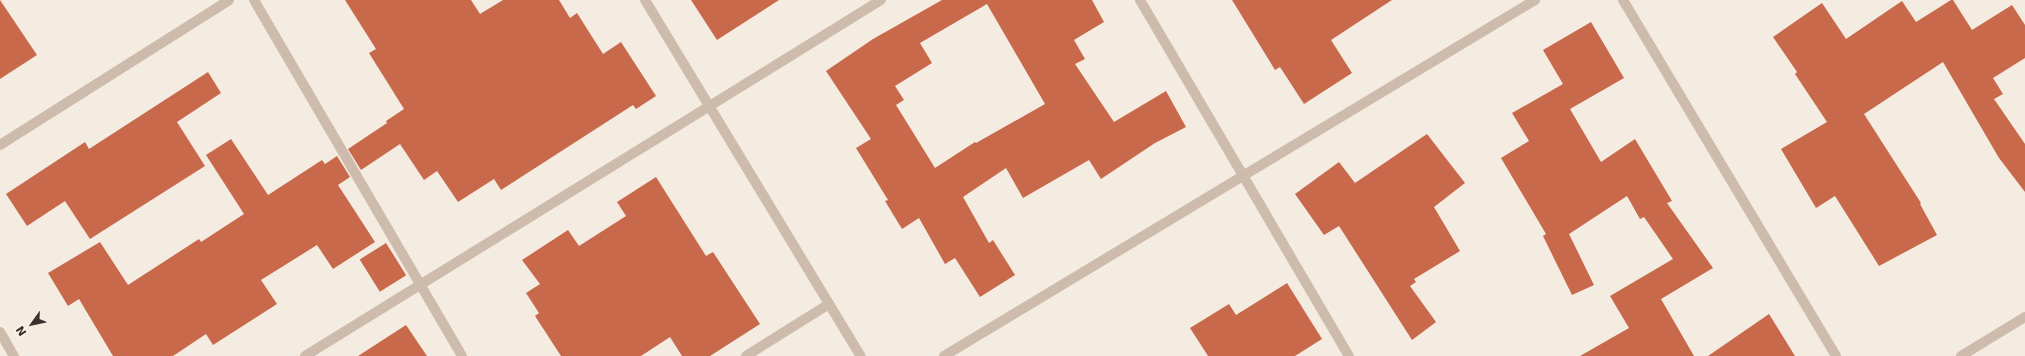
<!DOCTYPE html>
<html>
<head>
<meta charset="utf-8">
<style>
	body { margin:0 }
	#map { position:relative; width:2025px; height:356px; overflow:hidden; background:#f4ebe1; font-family:"DejaVu Sans",sans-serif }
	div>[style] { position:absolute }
	.building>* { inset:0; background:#c8694b; transform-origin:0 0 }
	.street>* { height:10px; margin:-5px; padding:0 5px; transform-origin:5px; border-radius:5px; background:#cdbbac }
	span { translate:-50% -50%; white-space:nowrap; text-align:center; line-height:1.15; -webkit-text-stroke:4px #fbf5ee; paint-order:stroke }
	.north { position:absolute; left:12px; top:304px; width:40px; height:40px; -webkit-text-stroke:3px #fbf5ee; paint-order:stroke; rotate:237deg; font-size:11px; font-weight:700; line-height:16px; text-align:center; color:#3b302b }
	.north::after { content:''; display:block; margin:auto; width:14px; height:18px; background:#3b302b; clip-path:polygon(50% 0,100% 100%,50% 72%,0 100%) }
</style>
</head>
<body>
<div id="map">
	<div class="building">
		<i style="clip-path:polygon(0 0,37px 55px,0 79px)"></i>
		<i style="clip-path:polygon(345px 0,471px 0,480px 14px,503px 0,559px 0,570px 18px,577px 13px,603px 54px,621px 42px,656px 96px,636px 109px,633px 105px,501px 190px,494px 179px,458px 202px,437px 171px,424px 180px,400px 144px,361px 170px,348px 149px,387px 123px,386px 121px,404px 109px,369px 53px,376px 49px)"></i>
		<i style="clip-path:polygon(691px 0,779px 0,717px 40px)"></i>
		<i style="clip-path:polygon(evenodd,942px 0,1092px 0,1104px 22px,1074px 40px,1085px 59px,1075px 64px,1114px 122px,1166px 91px,1186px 127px,1155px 143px,1101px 179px,1089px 160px,1023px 198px,1006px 168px,963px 197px,989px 243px,993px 240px,1015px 275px,980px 297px,955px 258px,945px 264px,919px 218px,902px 229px,885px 201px,888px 200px,856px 148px,871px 139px,826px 71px,873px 39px,942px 0,987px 4px,1045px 104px,976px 143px,975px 142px,935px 168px,896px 105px,904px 100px,895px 86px,932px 63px,920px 43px,987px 4px)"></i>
		<i style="clip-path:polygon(1232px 0,1392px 0,1331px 40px,1352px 73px,1304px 104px,1280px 67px,1275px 70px)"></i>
		<i style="clip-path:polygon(1951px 0,1953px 0,1972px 30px,2012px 5px,2025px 25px,2025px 58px,1993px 78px,2003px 94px,1994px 99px,2025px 144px,2025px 192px,1999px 158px,1943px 62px,1864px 114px,1921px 203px,1920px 204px,1937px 235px,1879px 266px,1835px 196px,1816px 208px,1781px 149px,1827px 122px,1795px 74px,1797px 72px,1773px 37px,1822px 3px,1846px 39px,1902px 1px,1916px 22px)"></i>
		<i style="clip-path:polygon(1591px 22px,1624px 78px,1570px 109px,1601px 162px,1635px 139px,1672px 201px,1667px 203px,1713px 268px,1661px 299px,1694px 356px,1580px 356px,1629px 328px,1610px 296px,1673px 259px,1644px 217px,1640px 219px,1627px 196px,1569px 234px,1594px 285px,1572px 295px,1543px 236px,1546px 234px,1501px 158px,1529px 141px,1512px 113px,1563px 84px,1543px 50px)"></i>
		<i style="clip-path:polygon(208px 72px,221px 93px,177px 122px,205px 166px,90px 239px,65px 201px,27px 226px,6px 194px,85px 142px,89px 149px)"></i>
		<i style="clip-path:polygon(1427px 134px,1465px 183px,1434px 207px,1460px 251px,1414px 279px,1416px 282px,1410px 286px,1436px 322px,1412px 340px,1339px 226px,1324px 235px,1295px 194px,1339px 162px,1355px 183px)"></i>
		<i style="clip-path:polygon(231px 139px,268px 195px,322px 160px,325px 164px,337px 156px,350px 177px,338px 185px,375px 242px,333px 269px,317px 245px,261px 280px,277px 304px,213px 345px,206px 334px,173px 356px,113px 356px,79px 299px,68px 306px,48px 273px,100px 242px,128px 285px,199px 239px,201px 242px,244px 214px,206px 155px)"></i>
		<i style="clip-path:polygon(656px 177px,706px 256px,713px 252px,760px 324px,710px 356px,682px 356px,670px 337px,641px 356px,561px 356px,535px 316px,539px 313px,526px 293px,540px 284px,522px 260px,568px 230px,579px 246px,626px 216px,617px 202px)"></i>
		<i style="left:386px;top:243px;width:38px;height:31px;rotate:58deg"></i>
		<i style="clip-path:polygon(1287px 283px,1322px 339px,1295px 356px,1208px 356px,1190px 328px,1229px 304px,1236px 315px)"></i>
		<i style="clip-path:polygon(1769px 314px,1795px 356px,1708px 356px)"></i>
		<i style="clip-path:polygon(406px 325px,427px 356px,358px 356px)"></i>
	</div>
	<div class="street">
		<i style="left:254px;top:0;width:412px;rotate:59.7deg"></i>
		<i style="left:645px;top:0;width:416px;rotate:58.8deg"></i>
		<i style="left:1140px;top:0;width:413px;rotate:59.6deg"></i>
		<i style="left:1623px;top:0;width:415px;rotate:59.1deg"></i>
		<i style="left:0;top:145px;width:271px;rotate:-32.3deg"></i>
		<i style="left:0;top:332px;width:28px;rotate:60deg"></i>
		<i style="left:305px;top:356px;width:677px;rotate:-31.72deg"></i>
		<i style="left:746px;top:356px;width:98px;rotate:-32.1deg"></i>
		<i style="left:944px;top:356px;width:690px;rotate:-31.06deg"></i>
		<i style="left:1961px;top:356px;width:75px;rotate:-31.4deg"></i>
	</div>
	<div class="north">N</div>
</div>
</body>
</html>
